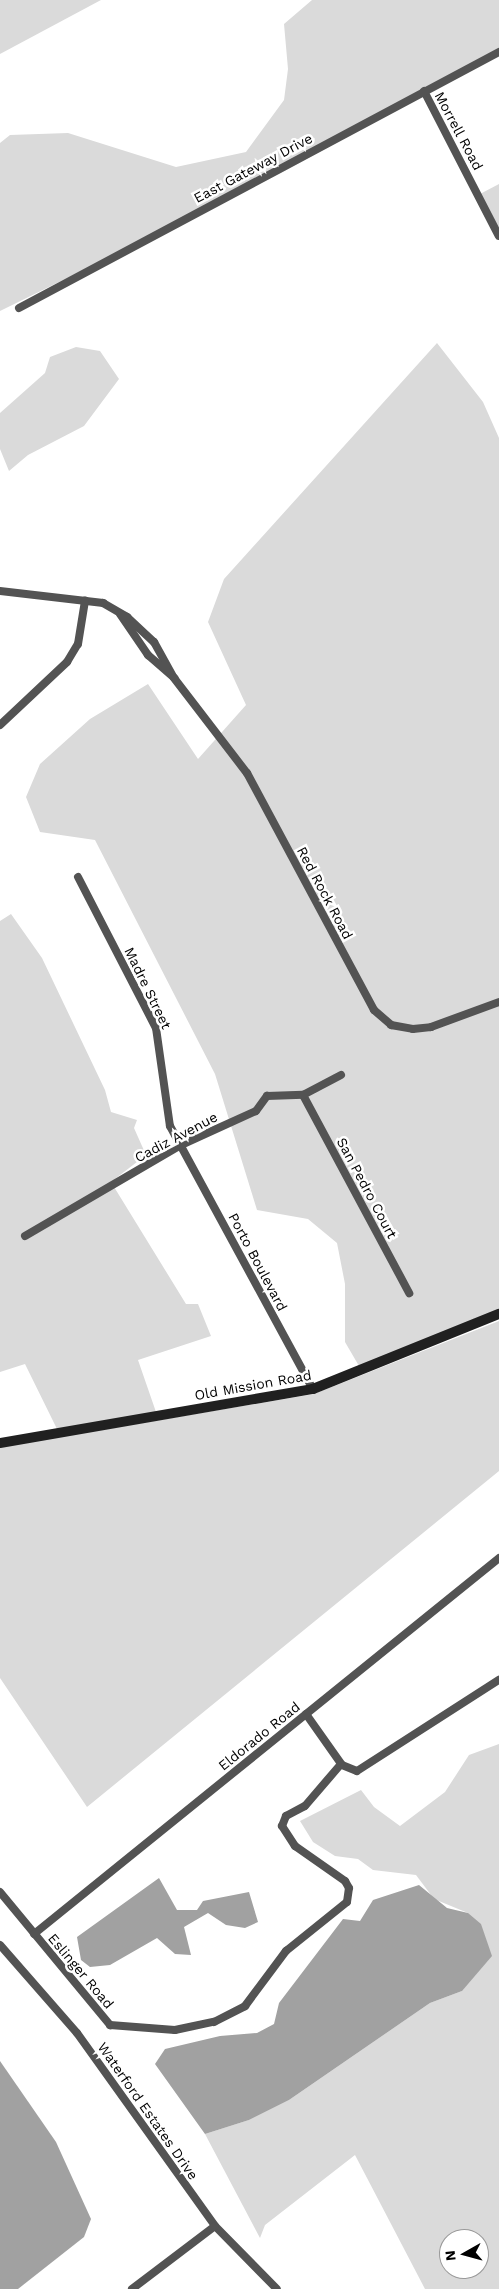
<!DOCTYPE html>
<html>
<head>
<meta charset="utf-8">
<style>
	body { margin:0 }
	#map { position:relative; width:499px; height:2289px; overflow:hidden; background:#fff; font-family:"Work Sans",sans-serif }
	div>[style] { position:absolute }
	.green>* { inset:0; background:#dadada }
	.water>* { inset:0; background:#a1a1a1 }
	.street>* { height:8px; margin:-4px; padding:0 4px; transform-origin:4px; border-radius:4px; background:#535353 }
	.secondary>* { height:10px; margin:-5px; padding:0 5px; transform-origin:5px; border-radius:5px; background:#202020 }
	span { translate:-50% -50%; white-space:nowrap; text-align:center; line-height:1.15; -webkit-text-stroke:5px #fff; paint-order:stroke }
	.street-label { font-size:14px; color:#000 }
	.north { position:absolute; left:439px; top:2229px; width:50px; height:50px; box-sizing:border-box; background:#fff; border:1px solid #999; border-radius:50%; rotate:263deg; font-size:14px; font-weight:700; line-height:20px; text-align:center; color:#000 }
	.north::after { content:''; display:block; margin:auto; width:18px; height:22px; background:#000; clip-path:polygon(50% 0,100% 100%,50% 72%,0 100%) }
</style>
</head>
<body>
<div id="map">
	<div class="green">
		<i style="clip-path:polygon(0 0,101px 0,0 54px)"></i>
		<i style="clip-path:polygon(312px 0,499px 0,499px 54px,279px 174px,0 311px,0 143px,10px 135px,68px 133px,176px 167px,246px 152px,284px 100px,288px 69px,284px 24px)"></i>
		<i style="clip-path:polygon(499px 184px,499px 228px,480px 194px)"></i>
		<i style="clip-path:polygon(437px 343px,483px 402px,499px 438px,499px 1310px,359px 1366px,345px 1342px,345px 1284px,337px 1243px,308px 1219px,257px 1210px,215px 1074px,95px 840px,40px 832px,26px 797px,40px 764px,90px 719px,148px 684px,198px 759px,246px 705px,208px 622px,224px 579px)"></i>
		<i style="clip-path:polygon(76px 347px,100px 351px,119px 379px,84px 426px,28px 455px,9px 471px,0 449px,0 413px,45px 373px,50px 357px)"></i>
		<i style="clip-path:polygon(11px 914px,42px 958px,105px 1090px,111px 1112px,137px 1120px,134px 1128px,146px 1155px,111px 1182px,186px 1304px,198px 1304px,211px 1336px,138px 1360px,156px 1412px,57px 1429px,25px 1364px,0 1372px,0 921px)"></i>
		<i style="clip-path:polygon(499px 1321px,499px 1471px,87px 1807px,0 1678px,0 1447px,314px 1394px)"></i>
		<i style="clip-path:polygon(evenodd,499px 1744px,499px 2289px,425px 2289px,355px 2155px,265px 2225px,260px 2238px,205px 2134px,249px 2120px,289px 2100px,430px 2003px,462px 1991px,468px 1913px,434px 1899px,416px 1875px,373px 1870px,358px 1859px,335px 1856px,313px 1842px,300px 1821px,361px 1790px,374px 1807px,400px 1826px,445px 1792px,469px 1755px,499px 1744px,449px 2239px,479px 2239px,479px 2269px,449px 2269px,449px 2239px)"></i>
	</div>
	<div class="water">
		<i style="clip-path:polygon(159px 1878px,177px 1910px,197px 1910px,203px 1901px,249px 1892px,258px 1922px,245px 1928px,226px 1925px,208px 1913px,184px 1927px,191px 1955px,175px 1954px,157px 1938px,110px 1965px,90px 1967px,81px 1960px,77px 1937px)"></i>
		<i style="clip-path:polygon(419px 1885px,447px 1908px,468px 1913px,481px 1924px,492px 1956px,462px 1991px,430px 2003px,289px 2100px,249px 2120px,205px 2134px,155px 2064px,165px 2049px,220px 2036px,257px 2033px,274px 2024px,279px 2003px,343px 1919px,360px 1921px,373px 1900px)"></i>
		<i style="clip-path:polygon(0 2061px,56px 2142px,91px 2219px,84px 2237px,18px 2289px,0 2289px)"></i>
	</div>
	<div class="street">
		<i style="left:424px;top:91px;width:163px;rotate:62.7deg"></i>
		<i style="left:19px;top:308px;width:544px;rotate:-28.07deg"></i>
		<i style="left:0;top:591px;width:104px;rotate:6.6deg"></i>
		<i style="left:103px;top:603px;width:28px;rotate:30deg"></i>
		<i style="left:127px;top:617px;width:37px;rotate:43deg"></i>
		<i style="left:154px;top:642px;width:39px;rotate:61deg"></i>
		<i style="left:120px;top:614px;width:50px;rotate:55.7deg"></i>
		<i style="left:148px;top:655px;width:35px;rotate:41deg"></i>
		<i style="left:174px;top:678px;width:120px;rotate:52.5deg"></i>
		<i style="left:247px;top:773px;width:269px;rotate:61.8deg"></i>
		<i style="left:374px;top:1010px;width:23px;rotate:41deg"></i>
		<i style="left:391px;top:1025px;width:22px;rotate:10deg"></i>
		<i style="left:413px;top:1029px;width:18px;rotate:-6deg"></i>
		<i style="left:431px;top:1027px;width:72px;rotate:-20.2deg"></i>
		<i style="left:0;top:725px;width:92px;rotate:-43.2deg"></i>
		<i style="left:67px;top:662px;width:21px;rotate:-59deg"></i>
		<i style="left:78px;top:644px;width:44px;rotate:-80.8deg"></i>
		<i style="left:78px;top:877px;width:170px;rotate:62.7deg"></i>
		<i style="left:156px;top:1028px;width:99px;rotate:81.9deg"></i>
		<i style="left:170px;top:1126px;width:299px;rotate:61.5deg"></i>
		<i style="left:303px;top:1095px;width:225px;rotate:61.8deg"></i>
		<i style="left:25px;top:1236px;width:181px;rotate:-30.3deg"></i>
		<i style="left:181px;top:1145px;width:82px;rotate:-24.4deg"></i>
		<i style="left:256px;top:1111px;width:19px;rotate:-54deg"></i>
		<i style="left:267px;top:1096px;width:36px;rotate:-2deg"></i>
		<i style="left:303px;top:1095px;width:43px;rotate:-27.8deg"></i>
		<i style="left:306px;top:1714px;width:62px;rotate:54.8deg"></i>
		<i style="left:342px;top:1765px;width:16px;rotate:22deg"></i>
		<i style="left:357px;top:1771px;width:169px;rotate:-32.7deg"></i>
		<i style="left:0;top:1892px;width:173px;rotate:50.4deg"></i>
		<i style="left:110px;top:2025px;width:65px;rotate:4.4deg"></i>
		<i style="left:175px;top:2030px;width:40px;rotate:-12deg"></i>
		<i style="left:214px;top:2022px;width:35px;rotate:-27deg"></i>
		<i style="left:245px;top:2006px;width:69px;rotate:-53.3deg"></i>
		<i style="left:286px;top:1951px;width:78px;rotate:-38.8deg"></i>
		<i style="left:347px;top:1902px;width:14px;rotate:-82deg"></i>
		<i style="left:349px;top:1888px;width:8px;rotate:-120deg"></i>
		<i style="left:345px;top:1881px;width:61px;rotate:-145deg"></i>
		<i style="left:295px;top:1846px;width:24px;rotate:-123deg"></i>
		<i style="left:282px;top:1826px;width:11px;rotate:-68deg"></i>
		<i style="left:286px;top:1816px;width:21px;rotate:-28deg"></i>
		<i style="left:305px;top:1806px;width:55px;rotate:-49.4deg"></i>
		<i style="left:34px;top:1934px;width:598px;rotate:-38.96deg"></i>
		<i style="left:0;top:1945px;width:117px;rotate:48.8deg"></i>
		<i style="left:77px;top:2033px;width:237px;rotate:54.4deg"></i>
		<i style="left:215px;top:2226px;width:88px;rotate:45.5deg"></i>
		<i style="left:132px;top:2289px;width:104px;rotate:-37.2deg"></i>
	</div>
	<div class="secondary">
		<i style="left:0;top:1443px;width:318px;rotate:-9.8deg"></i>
		<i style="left:313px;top:1389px;width:201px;rotate:-22deg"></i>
	</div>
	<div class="street-label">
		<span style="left:459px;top:131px;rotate:62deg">Morrell Road</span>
		<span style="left:253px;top:168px;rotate:-28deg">East Gateway Drive</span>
		<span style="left:325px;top:893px;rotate:62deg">Red Rock Road</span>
		<span style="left:148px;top:988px;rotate:64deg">Madre Street</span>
		<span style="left:176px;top:1137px;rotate:-28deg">Cadiz Avenue</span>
		<span style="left:367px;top:1188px;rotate:62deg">San Pedro Court</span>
		<span style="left:258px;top:1262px;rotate:62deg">Porto Boulevard</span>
		<span style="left:253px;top:1385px;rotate:-10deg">Old Mission Road</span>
		<span style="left:259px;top:1736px;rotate:-39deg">Eldorado Road</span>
		<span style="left:81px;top:1971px;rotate:50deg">Eslinger Road</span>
		<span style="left:148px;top:2111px;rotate:55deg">Waterford Estates Drive</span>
	</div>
	<div class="north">N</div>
</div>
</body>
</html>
